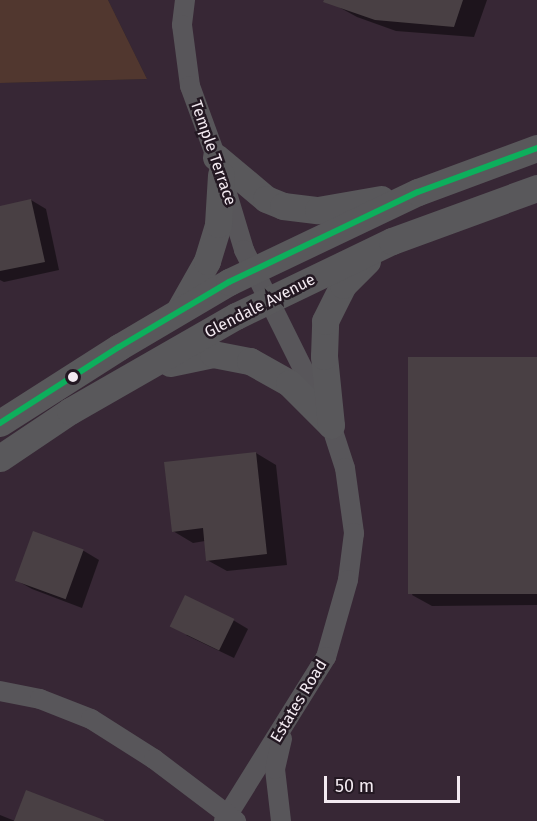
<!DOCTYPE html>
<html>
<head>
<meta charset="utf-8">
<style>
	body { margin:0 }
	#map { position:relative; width:537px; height:821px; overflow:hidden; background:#2a242a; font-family:"Fira Sans",sans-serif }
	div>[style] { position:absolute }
	.built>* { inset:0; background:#372735 }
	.green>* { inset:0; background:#51372f }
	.shadow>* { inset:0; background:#0007 }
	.building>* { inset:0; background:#494044; transform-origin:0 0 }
	.street>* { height:20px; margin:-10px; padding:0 10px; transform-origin:10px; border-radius:10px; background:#58565a }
	.secondary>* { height:27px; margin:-13.5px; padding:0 13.5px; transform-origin:13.5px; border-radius:13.5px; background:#59585b }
	.bus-1>* { height:6px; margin:-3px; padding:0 3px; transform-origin:3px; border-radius:3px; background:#0daf5c }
	.dots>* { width:16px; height:16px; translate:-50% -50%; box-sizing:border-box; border:3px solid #231822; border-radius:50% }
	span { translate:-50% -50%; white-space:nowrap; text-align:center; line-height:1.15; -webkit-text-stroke:5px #231822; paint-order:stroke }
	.street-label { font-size:16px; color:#f3eaf1 }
	.scale { position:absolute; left:324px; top:776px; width:136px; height:27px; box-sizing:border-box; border:3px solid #f3eaf1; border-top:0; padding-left:8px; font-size:18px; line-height:21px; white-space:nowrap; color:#f3eaf1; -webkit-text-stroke:4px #231822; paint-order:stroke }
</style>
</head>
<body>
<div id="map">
	<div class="built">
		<i style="clip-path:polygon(108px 0,537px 0,537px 821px,0 821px,0 83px,147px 79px)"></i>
	</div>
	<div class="green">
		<i style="clip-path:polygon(0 0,108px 0,147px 79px,0 83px)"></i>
	</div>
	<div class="shadow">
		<i style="clip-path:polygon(339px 0,487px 0,474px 37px,396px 31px,357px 17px,337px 6px)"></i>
		<i style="clip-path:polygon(31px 200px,46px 209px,59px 270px,4px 282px,0 280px,0 207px)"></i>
		<i style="clip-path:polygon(537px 359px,537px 605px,432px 606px,412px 595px)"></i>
		<i style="clip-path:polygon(256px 453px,276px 465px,287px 565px,227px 571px,207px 560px,205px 541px,193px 543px,173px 531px)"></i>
		<i style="clip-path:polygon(34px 533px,84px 551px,99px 560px,82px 608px,32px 589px,16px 580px)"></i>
		<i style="clip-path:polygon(233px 620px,248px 629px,234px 658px,186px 635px)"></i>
		<i style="clip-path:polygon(0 815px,15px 821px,0 821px)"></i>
	</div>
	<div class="building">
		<i style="clip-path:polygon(324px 0,463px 0,454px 27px,375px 20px,323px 2px)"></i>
		<i style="clip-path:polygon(31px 199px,45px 262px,0 271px,0 206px)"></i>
		<i style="left:537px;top:357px;width:237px;height:129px;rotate:90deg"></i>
		<i style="clip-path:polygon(256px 452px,267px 554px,206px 561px,203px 528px,172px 532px,164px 462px)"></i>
		<i style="left:33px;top:531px;width:54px;height:53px;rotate:20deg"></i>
		<i style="left:185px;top:595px;width:55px;height:35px;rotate:26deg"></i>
		<i style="clip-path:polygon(26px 790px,104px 820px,104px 821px,14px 821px)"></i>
	</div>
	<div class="street">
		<i style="left:185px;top:0;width:25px;rotate:97deg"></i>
		<i style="left:182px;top:25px;width:62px;rotate:82.5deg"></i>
		<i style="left:190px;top:86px;width:76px;rotate:69.9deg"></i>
		<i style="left:216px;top:157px;width:97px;rotate:73.2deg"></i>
		<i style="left:244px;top:250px;width:195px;rotate:63.6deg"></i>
		<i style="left:331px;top:425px;width:45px;rotate:72deg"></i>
		<i style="left:345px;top:468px;width:66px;rotate:82.1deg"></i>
		<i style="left:354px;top:533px;width:47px;rotate:97.3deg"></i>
		<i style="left:348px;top:580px;width:80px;rotate:105.9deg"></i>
		<i style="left:326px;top:657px;width:193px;rotate:121.9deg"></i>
		<i style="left:0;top:691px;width:41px;rotate:11.3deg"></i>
		<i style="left:40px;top:699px;width:55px;rotate:21.4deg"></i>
		<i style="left:91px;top:719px;width:75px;rotate:32.4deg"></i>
		<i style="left:154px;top:759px;width:103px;rotate:37.1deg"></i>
		<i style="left:281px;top:821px;width:52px;rotate:-96.6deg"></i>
		<i style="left:275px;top:769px;width:31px;rotate:-77deg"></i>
	</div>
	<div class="secondary">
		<i style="left:216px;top:157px;width:65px;rotate:40deg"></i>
		<i style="left:266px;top:199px;width:18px;rotate:22deg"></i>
		<i style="left:283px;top:206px;width:35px;rotate:7deg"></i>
		<i style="left:318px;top:210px;width:64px;rotate:-9.9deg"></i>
		<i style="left:180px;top:309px;width:55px;rotate:-60.6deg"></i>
		<i style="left:207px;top:261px;width:39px;rotate:-73deg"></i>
		<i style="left:218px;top:224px;width:49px;rotate:-86.5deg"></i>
		<i style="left:170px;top:363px;width:44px;rotate:-11.8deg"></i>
		<i style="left:213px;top:354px;width:38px;rotate:11deg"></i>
		<i style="left:250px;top:361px;width:45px;rotate:29.4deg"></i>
		<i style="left:289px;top:383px;width:59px;rotate:45deg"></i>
		<i style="left:0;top:423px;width:141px;rotate:-32.6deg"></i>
		<i style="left:119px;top:347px;width:128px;rotate:-30.6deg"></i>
		<i style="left:229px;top:282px;width:209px;rotate:-25.5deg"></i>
		<i style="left:418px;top:192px;width:127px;rotate:-20.3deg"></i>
		<i style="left:331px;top:425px;width:69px;rotate:-95.8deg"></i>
		<i style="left:324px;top:356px;width:35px;rotate:-88deg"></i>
		<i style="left:325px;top:321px;width:40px;rotate:-63.4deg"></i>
		<i style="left:343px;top:285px;width:34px;rotate:-45deg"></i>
		<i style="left:0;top:458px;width:84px;rotate:-33.9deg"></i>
		<i style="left:70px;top:411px;width:191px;rotate:-29.8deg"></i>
		<i style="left:236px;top:316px;width:173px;rotate:-25.7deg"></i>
		<i style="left:392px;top:241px;width:154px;rotate:-20.1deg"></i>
	</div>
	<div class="bus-1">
		<i style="left:0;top:423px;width:141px;rotate:-32.6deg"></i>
		<i style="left:119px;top:347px;width:128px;rotate:-30.6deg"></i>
		<i style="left:229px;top:282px;width:209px;rotate:-25.5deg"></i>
		<i style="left:418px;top:192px;width:127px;rotate:-20.3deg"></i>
	</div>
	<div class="dots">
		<i style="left:73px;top:377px;background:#f3eaf1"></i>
	</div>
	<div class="street-label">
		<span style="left:213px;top:153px;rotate:71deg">Temple Terrace</span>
		<span style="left:260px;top:306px;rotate:-27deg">Glendale Avenue</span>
		<span style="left:299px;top:701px;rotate:-59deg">Estates Road</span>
	</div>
	<div class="scale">50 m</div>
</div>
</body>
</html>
